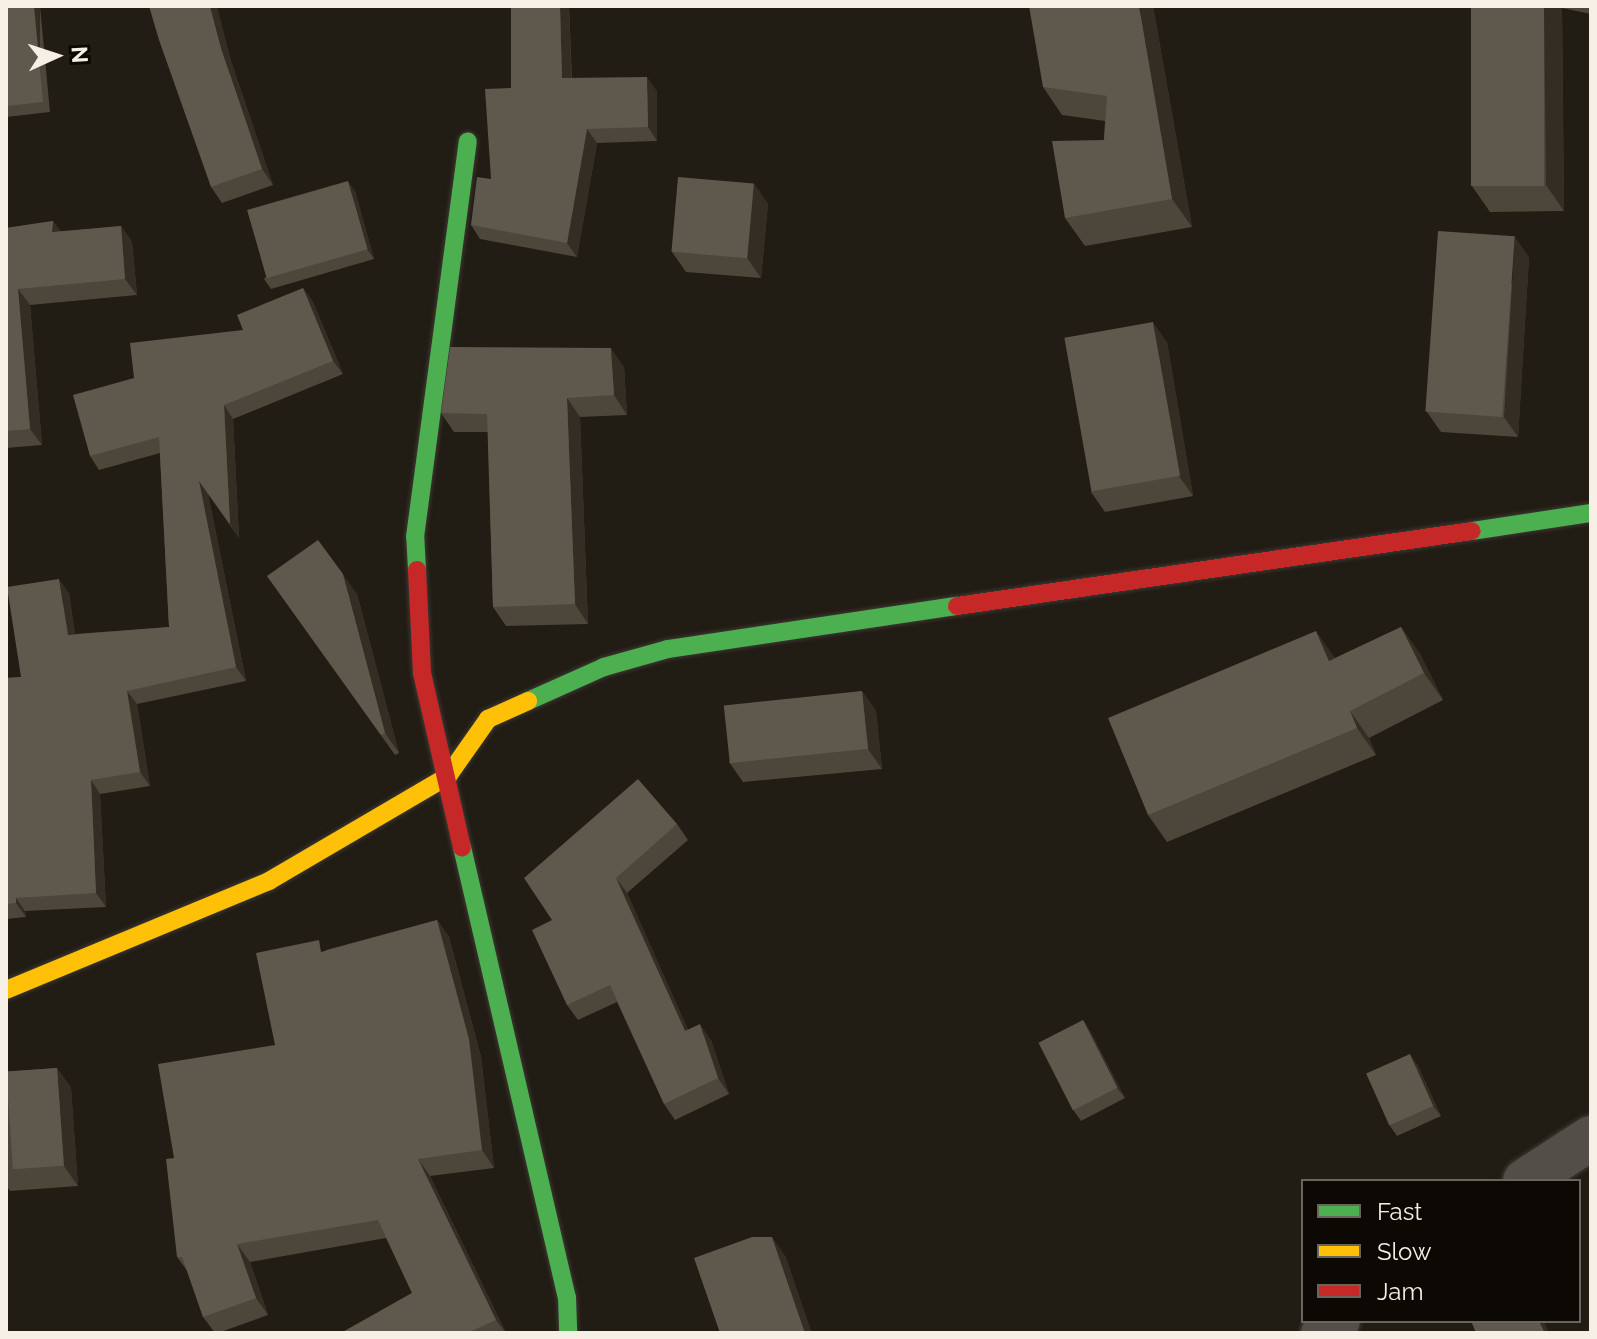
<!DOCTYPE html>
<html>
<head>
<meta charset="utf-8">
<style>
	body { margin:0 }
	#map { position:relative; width:1597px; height:1339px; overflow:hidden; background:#211c14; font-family:Raleway,sans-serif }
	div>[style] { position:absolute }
	.roads { filter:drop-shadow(0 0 2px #3d3833) drop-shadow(0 0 2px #3d3833) }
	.street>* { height:44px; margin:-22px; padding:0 22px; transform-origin:22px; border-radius:22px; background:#534e47 }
	.fast>* { height:18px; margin:-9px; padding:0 9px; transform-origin:9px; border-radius:9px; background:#4caf50 }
	.slow>* { height:18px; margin:-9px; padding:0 9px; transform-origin:9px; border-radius:9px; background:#ffc107 }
	.jam>* { height:18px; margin:-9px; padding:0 9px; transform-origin:9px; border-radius:9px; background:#c62828 }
	.wall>* { inset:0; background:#4c463b }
	.shaded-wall>* { inset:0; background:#332d24; transform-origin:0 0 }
	.building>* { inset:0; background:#5e584d; transform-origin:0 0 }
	span { translate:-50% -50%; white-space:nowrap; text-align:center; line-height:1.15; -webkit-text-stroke:7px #0c0804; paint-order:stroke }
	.frame { position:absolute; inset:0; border:8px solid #f6efe6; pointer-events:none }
	.legend { position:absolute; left:1301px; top:1179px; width:280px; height:144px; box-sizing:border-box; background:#0c0804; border:2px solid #6a645e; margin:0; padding:10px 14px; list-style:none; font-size:24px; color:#f6efe6 }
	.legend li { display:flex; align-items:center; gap:16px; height:40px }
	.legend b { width:40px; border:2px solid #6a645e }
	.north { position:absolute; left:16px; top:16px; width:80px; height:80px; -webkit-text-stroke:6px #0c0804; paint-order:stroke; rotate:87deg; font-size:22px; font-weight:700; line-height:32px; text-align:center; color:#f6efe6 }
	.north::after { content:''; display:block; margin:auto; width:28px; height:36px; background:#f6efe6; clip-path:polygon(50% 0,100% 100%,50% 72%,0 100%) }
</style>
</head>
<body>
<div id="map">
	<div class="roads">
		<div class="street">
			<i style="left:1525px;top:1181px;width:79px;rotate:-33.1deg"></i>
			<i style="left:1323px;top:1333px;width:19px;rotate:-39deg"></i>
		</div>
		<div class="fast">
			<i style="left:1472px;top:531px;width:120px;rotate:-8.6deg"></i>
			<i style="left:417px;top:570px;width:33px;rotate:-93deg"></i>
			<i style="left:415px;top:537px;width:399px;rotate:-82.4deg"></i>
			<i style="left:528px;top:701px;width:83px;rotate:-24.1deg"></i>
			<i style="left:604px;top:667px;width:66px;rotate:-15.7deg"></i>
			<i style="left:668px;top:649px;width:292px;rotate:-8.5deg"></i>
			<i style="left:462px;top:847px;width:462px;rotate:76.9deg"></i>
			<i style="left:567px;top:1297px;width:36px;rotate:88deg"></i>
		</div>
		<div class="slow">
			<i style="left:6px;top:990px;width:285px;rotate:-22.5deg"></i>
			<i style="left:269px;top:881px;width:208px;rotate:-30.4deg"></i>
			<i style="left:448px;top:776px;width:70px;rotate:-54.9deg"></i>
			<i style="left:488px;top:719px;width:44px;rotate:-24.2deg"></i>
		</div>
		<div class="jam">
			<i style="left:417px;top:570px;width:103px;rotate:87.2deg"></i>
			<i style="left:422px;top:673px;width:179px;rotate:77.1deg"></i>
			<i style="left:957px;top:606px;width:520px;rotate:-8.29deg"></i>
		</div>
	</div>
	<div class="wall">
		<i style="clip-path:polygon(6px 6px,40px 6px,50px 112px,6px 117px)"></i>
		<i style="clip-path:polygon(511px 6px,569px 6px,572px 78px,657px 91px,657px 141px,597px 143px,577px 257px,480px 239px,471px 225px,491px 179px,511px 88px)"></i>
		<i style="clip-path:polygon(1153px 6px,1192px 227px,1085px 246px,1065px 218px,1104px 140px,1105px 121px,1062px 115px,1043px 87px)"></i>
		<i style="clip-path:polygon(1471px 6px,1591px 6px,1591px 14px,1562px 8px,1564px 211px,1490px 212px,1472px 186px)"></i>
		<i style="clip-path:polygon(232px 64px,273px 185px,222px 203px,211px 187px)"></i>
		<i style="clip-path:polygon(754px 184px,768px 204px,761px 278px,686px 272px,672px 252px)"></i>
		<i style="clip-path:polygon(355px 191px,374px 259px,271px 289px,264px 279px)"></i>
		<i style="clip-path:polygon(53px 221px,61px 232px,121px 226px,132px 242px,137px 295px,30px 305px,42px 445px,6px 448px,6px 228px)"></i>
		<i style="clip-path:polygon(1529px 257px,1518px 437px,1441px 432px,1427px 412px)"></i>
		<i style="clip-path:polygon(303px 288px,313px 302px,343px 374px,233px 419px,239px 538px,208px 494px,246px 681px,137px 704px,150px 786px,100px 794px,106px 907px,25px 911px,26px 917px,6px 919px,6px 678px,21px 677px,69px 593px,75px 634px,169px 627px,160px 453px,99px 470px,90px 456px,134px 378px,243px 330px)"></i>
		<i style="clip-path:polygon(1167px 342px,1193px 496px,1105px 512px,1091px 492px)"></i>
		<i style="clip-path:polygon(624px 367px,627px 415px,580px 417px,588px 624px,506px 626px,493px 607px,488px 432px,454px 432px,441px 413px)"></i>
		<i style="clip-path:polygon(267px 576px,357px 594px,399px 753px,395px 755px)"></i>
		<i style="clip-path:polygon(1401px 627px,1420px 654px,1443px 700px,1369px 738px,1376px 755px,1167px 842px,1148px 815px,1335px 658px)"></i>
		<i style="clip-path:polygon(862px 691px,876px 711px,882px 769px,743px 782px,729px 762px)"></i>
		<i style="clip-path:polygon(677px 824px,688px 840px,627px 893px,688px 1030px,711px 1040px,729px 1094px,675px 1120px,664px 1104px,617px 1002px,578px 1020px,567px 1005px,552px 920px)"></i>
		<i style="clip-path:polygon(437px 920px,449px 937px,481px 1057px,494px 1168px,430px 1176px,506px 1333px,341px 1333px,412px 1293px,386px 1238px,250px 1262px,268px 1315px,218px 1333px,215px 1333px,203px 1317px,188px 1272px,177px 1257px,174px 1158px,275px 1045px,326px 950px)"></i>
		<i style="clip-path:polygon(1083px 1020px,1090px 1031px,1125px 1098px,1081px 1121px,1074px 1111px)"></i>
		<i style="clip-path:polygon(1417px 1064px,1441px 1116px,1397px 1136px,1390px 1126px)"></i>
		<i style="clip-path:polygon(57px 1068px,71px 1088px,78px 1186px,10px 1191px,6px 1185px,6px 1072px)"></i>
	</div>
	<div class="shaded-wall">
		<i style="left:34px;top:6px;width:6px;height:96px"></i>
		<i style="clip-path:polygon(210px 6px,217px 6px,232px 64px,273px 185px,262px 169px,221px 48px)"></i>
		<i style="clip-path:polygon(560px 6px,569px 6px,572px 92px,562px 78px)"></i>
		<i style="clip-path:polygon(1139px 6px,1153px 6px,1192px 227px,1172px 199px)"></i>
		<i style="clip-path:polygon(1544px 6px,1561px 6px,1562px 8px,1564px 211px,1546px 185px)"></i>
		<i style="clip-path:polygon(647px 77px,657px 91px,657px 141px,648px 127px)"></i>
		<i style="clip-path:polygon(587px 129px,597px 143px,577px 257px,567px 243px)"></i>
		<i style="clip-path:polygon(348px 181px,355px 191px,374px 259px,367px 249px)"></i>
		<i style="clip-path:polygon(754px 184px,768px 204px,761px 278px,747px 258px)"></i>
		<i style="clip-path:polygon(53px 221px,65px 237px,52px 232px)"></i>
		<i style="clip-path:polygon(121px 226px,132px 242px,137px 295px,125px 279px)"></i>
		<i style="clip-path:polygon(1515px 237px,1529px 257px,1518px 437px,1504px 417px)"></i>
		<i style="clip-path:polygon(303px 288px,313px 302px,343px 374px,333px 361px)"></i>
		<i style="clip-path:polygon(18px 289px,30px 305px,42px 445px,30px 429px)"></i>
		<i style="clip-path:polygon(1153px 322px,1167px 342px,1193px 496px,1179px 476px)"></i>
		<i style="clip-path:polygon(611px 348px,624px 367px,627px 415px,614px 395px)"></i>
		<i style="clip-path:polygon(567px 398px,580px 417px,588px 624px,575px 604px)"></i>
		<i style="clip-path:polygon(224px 405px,233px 419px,239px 538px,230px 524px)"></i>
		<i style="clip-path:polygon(199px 481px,208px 494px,246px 681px,236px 667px)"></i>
		<i style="clip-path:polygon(343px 574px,357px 594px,399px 753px,385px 733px)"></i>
		<i style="clip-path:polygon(59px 579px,69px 593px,77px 648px,68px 635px)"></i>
		<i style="clip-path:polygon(1401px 627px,1420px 654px,1443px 700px,1424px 673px)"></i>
		<i style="clip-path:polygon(1316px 631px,1335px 658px,1329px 661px)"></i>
		<i style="clip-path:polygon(127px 691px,137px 704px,150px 786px,140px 772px)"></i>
		<i style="clip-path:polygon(862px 691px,876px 711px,882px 769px,868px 749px)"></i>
		<i style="clip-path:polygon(1350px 711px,1369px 738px,1376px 755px,1357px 728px)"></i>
		<i style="clip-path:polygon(91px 780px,100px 794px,106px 907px,96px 893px)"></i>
		<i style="clip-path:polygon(616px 878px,627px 893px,696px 1047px,685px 1031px)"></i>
		<i style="clip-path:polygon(16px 898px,25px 911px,26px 917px,16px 903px)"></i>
		<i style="clip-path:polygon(437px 920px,449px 937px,481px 1057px,494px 1168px,482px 1150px)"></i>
		<i style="clip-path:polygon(1083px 1020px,1090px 1031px,1125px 1098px,1117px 1088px)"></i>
		<i style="clip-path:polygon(700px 1024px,711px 1040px,729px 1094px,718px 1078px)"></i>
		<i style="clip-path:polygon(1410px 1054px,1417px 1064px,1441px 1116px,1433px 1106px)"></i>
		<i style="clip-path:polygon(57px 1068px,71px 1088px,78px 1186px,64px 1166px)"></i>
		<i style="clip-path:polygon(418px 1159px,430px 1176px,506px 1333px,496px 1320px)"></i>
		<i style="clip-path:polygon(772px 1237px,786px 1257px,812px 1333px,805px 1333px)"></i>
		<i style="clip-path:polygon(237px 1244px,250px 1262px,268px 1315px,256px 1298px)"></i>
		<i style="clip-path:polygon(1539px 1321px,1544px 1321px,1549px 1333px,1545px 1333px)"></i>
	</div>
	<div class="building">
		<i style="clip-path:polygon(6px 6px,34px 6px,43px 102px,6px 106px)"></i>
		<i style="clip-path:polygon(149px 6px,210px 6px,221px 48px,262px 169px,211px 187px,159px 40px)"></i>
		<i style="clip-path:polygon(511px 6px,560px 6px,562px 78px,647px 77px,648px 127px,587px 129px,567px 243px,471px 225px,477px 177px,491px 179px,485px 89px,511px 88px)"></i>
		<i style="clip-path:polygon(1029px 6px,1139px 6px,1172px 199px,1065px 218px,1052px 141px,1104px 140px,1107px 96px,1043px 87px)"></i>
		<i style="left:1471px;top:6px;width:73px;height:180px"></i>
		<i style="left:678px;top:177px;width:76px;height:75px;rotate:5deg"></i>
		<i style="left:348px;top:181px;width:71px;height:105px;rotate:74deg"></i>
		<i style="clip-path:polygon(53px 221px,52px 232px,121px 226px,125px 279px,18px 289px,30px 429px,6px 431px,6px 228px)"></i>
		<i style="left:1438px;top:231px;width:77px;height:181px;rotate:4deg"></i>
		<i style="clip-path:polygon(303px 288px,333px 361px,224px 405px,230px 524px,199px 481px,236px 667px,127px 691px,140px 772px,91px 780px,96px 893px,16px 898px,16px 903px,6px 904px,6px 678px,21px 677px,7px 587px,59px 579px,68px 635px,169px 627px,159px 437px,90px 456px,73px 395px,134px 378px,130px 343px,243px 330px,237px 315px)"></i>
		<i style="left:1153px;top:322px;width:156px;height:90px;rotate:80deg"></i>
		<i style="clip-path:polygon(450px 347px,611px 348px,614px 395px,567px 398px,575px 604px,493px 607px,487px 414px,441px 413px)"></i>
		<i style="clip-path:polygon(318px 540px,343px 574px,385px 733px,381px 735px,267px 576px)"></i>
		<i style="clip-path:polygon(1401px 627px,1424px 673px,1350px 711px,1357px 728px,1148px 815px,1108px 718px,1316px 631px,1329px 661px)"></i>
		<i style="left:862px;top:691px;width:58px;height:139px;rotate:84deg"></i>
		<i style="clip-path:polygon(638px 779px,677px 824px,616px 878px,685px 1031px,700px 1024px,718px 1078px,664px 1104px,610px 985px,567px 1005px,532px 930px,552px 920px,524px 878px)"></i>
		<i style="clip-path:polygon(437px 920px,469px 1039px,482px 1150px,418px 1159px,496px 1320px,467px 1333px,341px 1333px,412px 1293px,378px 1220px,237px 1244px,256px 1298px,203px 1317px,182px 1257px,177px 1257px,166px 1159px,174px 1158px,158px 1064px,275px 1045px,256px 953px,319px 940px,321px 952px)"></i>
		<i style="left:1083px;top:1020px;width:76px;height:50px;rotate:63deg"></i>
		<i style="left:1410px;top:1054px;width:57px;height:48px;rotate:66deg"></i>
		<i style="left:57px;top:1068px;width:98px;height:51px;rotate:86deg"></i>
		<i style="clip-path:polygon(752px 1237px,772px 1237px,805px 1333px,720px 1333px,694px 1258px)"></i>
		<i style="clip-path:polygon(1471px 1321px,1539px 1321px,1545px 1333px,1476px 1333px)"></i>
	</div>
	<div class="frame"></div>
	<ul class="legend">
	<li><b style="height:10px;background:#4caf50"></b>Fast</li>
	<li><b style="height:10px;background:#ffc107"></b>Slow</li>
	<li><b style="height:10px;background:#c62828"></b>Jam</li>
	</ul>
	<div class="north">N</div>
</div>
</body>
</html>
